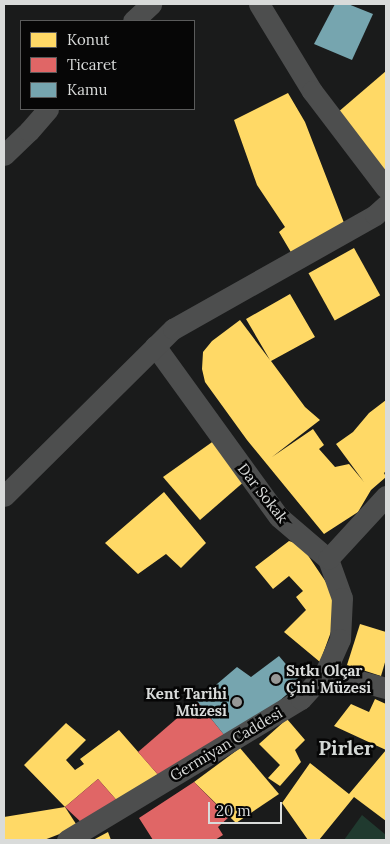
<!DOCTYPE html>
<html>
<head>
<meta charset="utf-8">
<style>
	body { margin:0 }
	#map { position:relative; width:390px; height:844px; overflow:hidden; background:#1a1b1b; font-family:Lora,serif }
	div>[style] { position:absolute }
	.green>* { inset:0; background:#203a2f }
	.homes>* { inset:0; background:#ffd966; transform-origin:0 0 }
	.shops>* { inset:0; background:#e06666 }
	.public>* { inset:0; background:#76a5af }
	.street>* { height:21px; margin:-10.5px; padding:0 10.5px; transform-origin:10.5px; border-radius:10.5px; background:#4d4e4e }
	.dots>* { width:14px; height:14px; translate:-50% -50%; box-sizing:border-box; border:2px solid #060606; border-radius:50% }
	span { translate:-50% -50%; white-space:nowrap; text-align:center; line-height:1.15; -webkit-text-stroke:5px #060606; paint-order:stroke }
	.street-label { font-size:15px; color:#d9dbda }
	.poi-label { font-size:15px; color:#d9dbda; font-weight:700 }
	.left { translate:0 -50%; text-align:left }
	.right { translate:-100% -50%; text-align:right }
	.district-label { font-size:20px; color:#d4d8d6; font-weight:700 }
	.frame { position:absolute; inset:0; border:5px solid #d9dbda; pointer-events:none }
	.legend { position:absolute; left:20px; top:20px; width:175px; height:90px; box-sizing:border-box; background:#060606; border:1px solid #5a5b5b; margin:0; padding:6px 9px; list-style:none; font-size:15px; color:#d9dbda }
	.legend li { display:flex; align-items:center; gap:10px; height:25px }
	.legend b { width:25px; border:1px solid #5a5b5b }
	.scale { position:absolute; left:208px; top:802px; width:74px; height:22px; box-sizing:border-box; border:2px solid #d9dbda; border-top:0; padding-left:6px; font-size:15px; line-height:18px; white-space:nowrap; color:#d9dbda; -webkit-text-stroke:4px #060606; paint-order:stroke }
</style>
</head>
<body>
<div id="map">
	<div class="green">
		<i style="clip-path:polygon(362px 815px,386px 835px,386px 840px,344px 840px)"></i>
	</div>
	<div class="homes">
		<i style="clip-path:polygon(386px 71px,386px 175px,337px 113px)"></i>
		<i style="clip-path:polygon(288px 93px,305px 122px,346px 228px,292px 254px,279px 232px,285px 227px,257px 185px,234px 120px)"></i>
		<i style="left:354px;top:248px;width:54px;height:52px;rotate:61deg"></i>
		<i style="clip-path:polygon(290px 294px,315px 337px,271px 361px,305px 407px,320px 420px,272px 457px,313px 429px,324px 445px,319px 449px,335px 467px,349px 464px,364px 482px,336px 444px,353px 432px,369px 413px,386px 400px,386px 471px,384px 473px,386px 477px,371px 490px,358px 512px,324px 534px,247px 440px,205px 382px,202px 369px,203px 352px,212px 341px,240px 320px,270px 360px,246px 319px)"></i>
		<i style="clip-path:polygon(215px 440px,246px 480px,200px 520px,163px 477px)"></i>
		<i style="clip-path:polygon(164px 492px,206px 543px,181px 568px,166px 554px,138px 574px,105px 543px)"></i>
		<i style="clip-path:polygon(289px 541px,301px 545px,334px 594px,336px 618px,320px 662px,284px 632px,306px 610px,296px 597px,303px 591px,289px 576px,273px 589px,255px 567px)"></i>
		<i style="clip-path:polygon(360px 624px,386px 632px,386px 659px,381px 676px,347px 665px)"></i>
		<i style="clip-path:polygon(375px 699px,386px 704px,386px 821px,354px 797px,319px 840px,308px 840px,282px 803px,310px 763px,349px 794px,386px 750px,334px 726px,351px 704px,369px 712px)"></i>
		<i style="clip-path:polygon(287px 719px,305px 740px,295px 750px,301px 762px,280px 786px,268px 778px,280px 765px,259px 744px)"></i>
		<i style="clip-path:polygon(66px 723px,86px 740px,66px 760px,75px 770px,84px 764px,80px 759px,119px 730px,160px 777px,119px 803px,98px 779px,65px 807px,24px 765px)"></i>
		<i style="clip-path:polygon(240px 748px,279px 794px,236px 823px,194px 782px)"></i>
		<i style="clip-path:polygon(65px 807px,78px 827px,44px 840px,4px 840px,4px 817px)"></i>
		<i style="clip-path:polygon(108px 832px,111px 840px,93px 840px)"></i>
	</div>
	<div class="shops">
		<i style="clip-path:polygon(197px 701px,225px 736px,160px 777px,138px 752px)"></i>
		<i style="clip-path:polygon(98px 779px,119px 803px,84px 825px,65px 807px)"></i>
		<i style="clip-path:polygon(194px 782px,229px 817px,218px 827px,223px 835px,215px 840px,153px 840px,139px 818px)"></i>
	</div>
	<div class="public">
		<i style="clip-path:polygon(335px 4px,348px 4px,373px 14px,352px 60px,314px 44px)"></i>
		<i style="clip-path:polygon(279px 656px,301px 682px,277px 703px,225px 736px,197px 701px,237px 667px,251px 677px)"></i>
	</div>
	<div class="street">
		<i style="left:259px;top:4px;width:102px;rotate:58.7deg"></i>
		<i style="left:312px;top:91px;width:122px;rotate:52.7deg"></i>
		<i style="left:133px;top:21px;width:25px;rotate:-43deg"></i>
		<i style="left:4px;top:155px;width:35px;rotate:-44deg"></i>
		<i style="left:29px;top:131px;width:29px;rotate:-49deg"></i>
		<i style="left:155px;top:346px;width:211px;rotate:54.1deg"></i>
		<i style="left:279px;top:517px;width:65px;rotate:40.6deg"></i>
		<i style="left:328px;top:559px;width:41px;rotate:70.3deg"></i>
		<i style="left:342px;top:598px;width:41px;rotate:92.8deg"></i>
		<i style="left:340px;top:639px;width:36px;rotate:114deg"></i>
		<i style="left:4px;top:496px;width:238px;rotate:-44.7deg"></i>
		<i style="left:173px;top:329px;width:232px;rotate:-29.4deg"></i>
		<i style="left:375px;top:215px;width:15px;rotate:-42deg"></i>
		<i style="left:328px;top:559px;width:86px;rotate:-47.4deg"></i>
		<i style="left:67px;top:840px;width:273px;rotate:-31.1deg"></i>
		<i style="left:301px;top:699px;width:36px;rotate:-48deg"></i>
		<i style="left:325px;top:672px;width:63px;rotate:14.7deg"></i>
	</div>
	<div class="dots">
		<i style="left:276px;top:679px;background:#969897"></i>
		<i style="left:237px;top:702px;background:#969897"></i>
	</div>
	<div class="street-label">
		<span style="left:263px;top:493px;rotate:52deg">Dar Sokak</span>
		<span style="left:226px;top:744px;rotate:-31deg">Germiyan Caddesi</span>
	</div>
	<div class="poi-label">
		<span class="left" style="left:286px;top:679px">Sıtkı Olçar<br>Çini Müzesi</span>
		<span class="right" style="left:227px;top:702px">Kent Tarihi<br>Müzesi</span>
	</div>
	<div class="district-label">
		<span style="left:346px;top:747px">Pirler</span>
	</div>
	<div class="frame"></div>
	<ul class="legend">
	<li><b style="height:14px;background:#ffd966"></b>Konut</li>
	<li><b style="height:14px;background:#e06666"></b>Ticaret</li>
	<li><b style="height:14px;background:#76a5af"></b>Kamu</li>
	</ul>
	<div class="scale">20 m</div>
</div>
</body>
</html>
